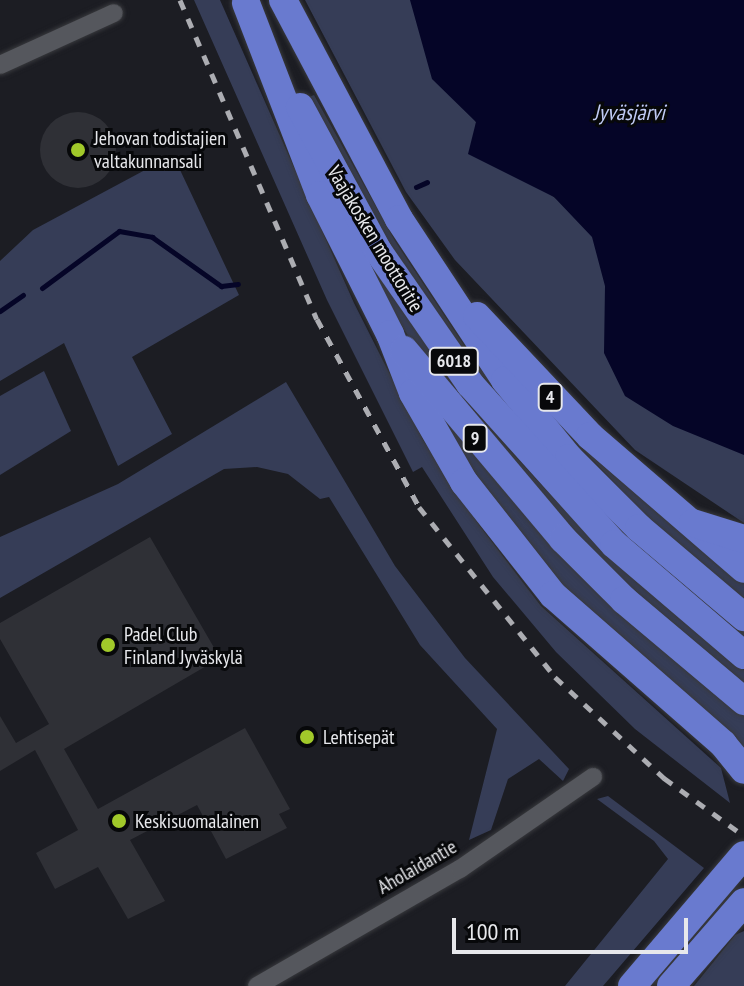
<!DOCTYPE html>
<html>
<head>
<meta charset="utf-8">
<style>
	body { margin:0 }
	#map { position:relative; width:744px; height:986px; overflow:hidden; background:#1c1d23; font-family:"PT Sans Narrow",sans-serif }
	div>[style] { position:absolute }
	.green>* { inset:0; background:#363d57 }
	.water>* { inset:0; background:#050527 }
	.stream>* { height:5px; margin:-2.5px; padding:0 2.5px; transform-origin:2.5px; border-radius:2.5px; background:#050527 }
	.building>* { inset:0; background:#2f3036 }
	.round { border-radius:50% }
	.roads { filter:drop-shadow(0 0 2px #38393d) drop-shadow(0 0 2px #38393d) }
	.minor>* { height:18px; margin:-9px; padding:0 9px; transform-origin:9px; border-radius:9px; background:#55575d }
	.highway>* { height:28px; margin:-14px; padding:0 14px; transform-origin:14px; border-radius:14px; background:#697acf }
	.rail>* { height:5px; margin-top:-2.5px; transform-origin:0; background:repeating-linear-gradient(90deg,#acadb2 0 10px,transparent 0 20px) }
	.dots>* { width:22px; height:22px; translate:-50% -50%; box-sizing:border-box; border:4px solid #07080a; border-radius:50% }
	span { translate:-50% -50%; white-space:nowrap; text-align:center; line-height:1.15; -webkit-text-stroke:6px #07080a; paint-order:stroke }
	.shield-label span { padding:2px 6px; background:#07080a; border:2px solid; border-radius:6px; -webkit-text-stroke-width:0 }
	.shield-label { font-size:18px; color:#e7e8ec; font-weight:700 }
	.poi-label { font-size:20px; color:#e7e8ec }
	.left { translate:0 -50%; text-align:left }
	.street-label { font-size:20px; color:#e7e8ec }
	.water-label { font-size:22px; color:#c0cbf5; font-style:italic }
	.scale { position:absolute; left:452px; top:918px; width:236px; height:36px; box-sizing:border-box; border:4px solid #e7e8ec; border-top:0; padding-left:10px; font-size:24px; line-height:28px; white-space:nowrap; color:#e7e8ec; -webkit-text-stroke:6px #07080a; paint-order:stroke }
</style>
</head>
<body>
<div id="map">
	<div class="green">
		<i style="clip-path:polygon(194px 0,220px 0,354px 303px,423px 440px,479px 525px,541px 606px,721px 768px,730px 803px,635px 729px,556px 652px,493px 577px,422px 467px,413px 472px,327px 300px)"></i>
		<i style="clip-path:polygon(305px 0,482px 0,467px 108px,476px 122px,475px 138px,744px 339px,744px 523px,635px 450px,455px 260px,406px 192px)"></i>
		<i style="clip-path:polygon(314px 95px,395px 241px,475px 362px,507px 402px,744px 631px,744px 639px,626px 539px,502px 405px,389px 244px,309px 97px)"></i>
		<i style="clip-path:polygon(173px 155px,239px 295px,132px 357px,172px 434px,118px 466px,64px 343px,0 381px,0 261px,33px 230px)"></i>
		<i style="clip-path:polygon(347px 223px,481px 420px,604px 552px,744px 670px,744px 690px,627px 592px,425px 361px,381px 295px)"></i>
		<i style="clip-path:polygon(44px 371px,71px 431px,0 475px,0 396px)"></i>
		<i style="clip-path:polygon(286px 382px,395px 566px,465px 658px,569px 769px,563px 781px,539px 759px,508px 779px,491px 830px,469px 840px,497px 729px,420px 645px,329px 497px,320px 499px,288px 474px,257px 467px,224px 469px,0 598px,0 537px,118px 484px)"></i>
		<i style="clip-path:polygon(422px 387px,744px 711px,744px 757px,632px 660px,508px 526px)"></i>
		<i style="clip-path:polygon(550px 415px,744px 578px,744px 600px,647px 517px)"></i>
		<i style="clip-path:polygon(608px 796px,704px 868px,603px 986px,565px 986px,668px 859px,654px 841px,597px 799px)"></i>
		<i style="clip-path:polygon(744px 931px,744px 986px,694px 986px,735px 935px)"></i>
	</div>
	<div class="water">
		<i style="clip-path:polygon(410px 0,744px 0,744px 455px,673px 426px,625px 396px,604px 353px,605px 286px,592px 237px,554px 197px,468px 154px,476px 122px,432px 79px)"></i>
	</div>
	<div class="stream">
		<i style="left:416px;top:187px;width:12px;rotate:-24deg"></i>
		<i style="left:42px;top:288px;width:96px;rotate:-36.5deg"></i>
		<i style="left:119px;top:231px;width:34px;rotate:10deg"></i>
		<i style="left:152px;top:237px;width:85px;rotate:35.4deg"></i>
		<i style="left:221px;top:286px;width:17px;rotate:-7deg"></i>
		<i style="left:0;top:311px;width:28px;rotate:-35deg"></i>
	</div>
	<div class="building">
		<i class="round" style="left:40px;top:112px;width:76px;height:76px"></i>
		<i style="clip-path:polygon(150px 537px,220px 658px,64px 749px,98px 809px,245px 728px,290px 809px,279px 814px,287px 828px,226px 859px,197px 805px,130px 840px,165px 901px,128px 919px,98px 867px,55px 889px,36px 853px,78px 830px,35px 750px,0 771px,0 716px,16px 743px,49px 724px,0 639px,0 623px)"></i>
	</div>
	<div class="roads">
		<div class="minor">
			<i style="left:0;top:65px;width:125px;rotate:-24.5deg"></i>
			<i style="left:257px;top:986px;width:234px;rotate:-30deg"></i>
			<i style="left:460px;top:869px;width:162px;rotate:-34.7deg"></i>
		</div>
		<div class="highway">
			<i style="left:283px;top:0;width:248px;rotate:62.1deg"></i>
			<i style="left:399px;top:219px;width:193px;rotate:56.6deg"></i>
			<i style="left:505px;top:380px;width:101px;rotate:50.6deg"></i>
			<i style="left:569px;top:458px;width:99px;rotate:45deg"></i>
			<i style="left:639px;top:528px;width:138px;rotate:40.3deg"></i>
			<i style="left:246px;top:3px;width:206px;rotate:68.9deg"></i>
			<i style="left:320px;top:195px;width:156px;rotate:63.3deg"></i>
			<i style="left:390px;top:334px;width:63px;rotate:68.7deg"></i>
			<i style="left:413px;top:393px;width:103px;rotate:60.2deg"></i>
			<i style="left:464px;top:482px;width:144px;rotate:51.8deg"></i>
			<i style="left:553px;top:595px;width:226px;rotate:41.2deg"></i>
			<i style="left:723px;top:744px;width:33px;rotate:51deg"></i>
			<i style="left:300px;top:107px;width:164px;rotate:61.6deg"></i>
			<i style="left:378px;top:251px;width:162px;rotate:55.3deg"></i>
			<i style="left:470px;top:384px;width:215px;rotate:48deg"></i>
			<i style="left:614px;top:544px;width:171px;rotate:40.5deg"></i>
			<i style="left:477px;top:316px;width:165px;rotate:46.7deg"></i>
			<i style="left:590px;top:436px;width:203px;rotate:40.8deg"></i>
			<i style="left:404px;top:350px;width:247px;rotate:49.9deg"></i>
			<i style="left:563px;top:539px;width:86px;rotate:45deg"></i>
			<i style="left:624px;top:600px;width:157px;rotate:40.1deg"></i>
			<i style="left:693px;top:523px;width:53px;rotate:17.4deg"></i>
			<i style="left:632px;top:986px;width:172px;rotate:-49.5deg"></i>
			<i style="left:671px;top:986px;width:111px;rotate:-49deg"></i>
		</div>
	</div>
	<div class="rail">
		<i style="left:180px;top:0;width:347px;rotate:66.8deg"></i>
		<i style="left:317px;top:319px;width:214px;rotate:61.5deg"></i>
		<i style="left:419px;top:507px;width:218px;rotate:51.3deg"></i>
		<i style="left:555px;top:677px;width:149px;rotate:42.8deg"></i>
		<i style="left:664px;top:778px;width:99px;rotate:35.9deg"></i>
	</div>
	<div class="dots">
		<i style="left:78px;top:150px;background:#a1c92a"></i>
		<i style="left:108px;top:645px;background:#a1c92a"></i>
		<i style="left:307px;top:737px;background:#a1c92a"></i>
		<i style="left:119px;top:821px;background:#a1c92a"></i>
	</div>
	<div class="shield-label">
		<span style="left:454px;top:361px">6018</span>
		<span style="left:550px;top:397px">4</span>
		<span style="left:475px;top:438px">9</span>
	</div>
	<div class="poi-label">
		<span class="left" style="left:94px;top:150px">Jehovan todistajien<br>valtakunnansali</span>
		<span class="left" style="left:124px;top:646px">Padel Club<br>Finland Jyväskylä</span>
		<span class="left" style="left:323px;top:737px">Lehtisepät</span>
		<span class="left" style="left:135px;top:821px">Keskisuomalainen</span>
	</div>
	<div class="street-label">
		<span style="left:375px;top:239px;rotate:59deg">Vaajakosken moottoritie</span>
		<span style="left:417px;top:867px;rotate:-30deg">Aholaidantie</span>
	</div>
	<div class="water-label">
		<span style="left:629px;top:113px">Jyväsjärvi</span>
	</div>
	<div class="scale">100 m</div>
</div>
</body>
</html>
